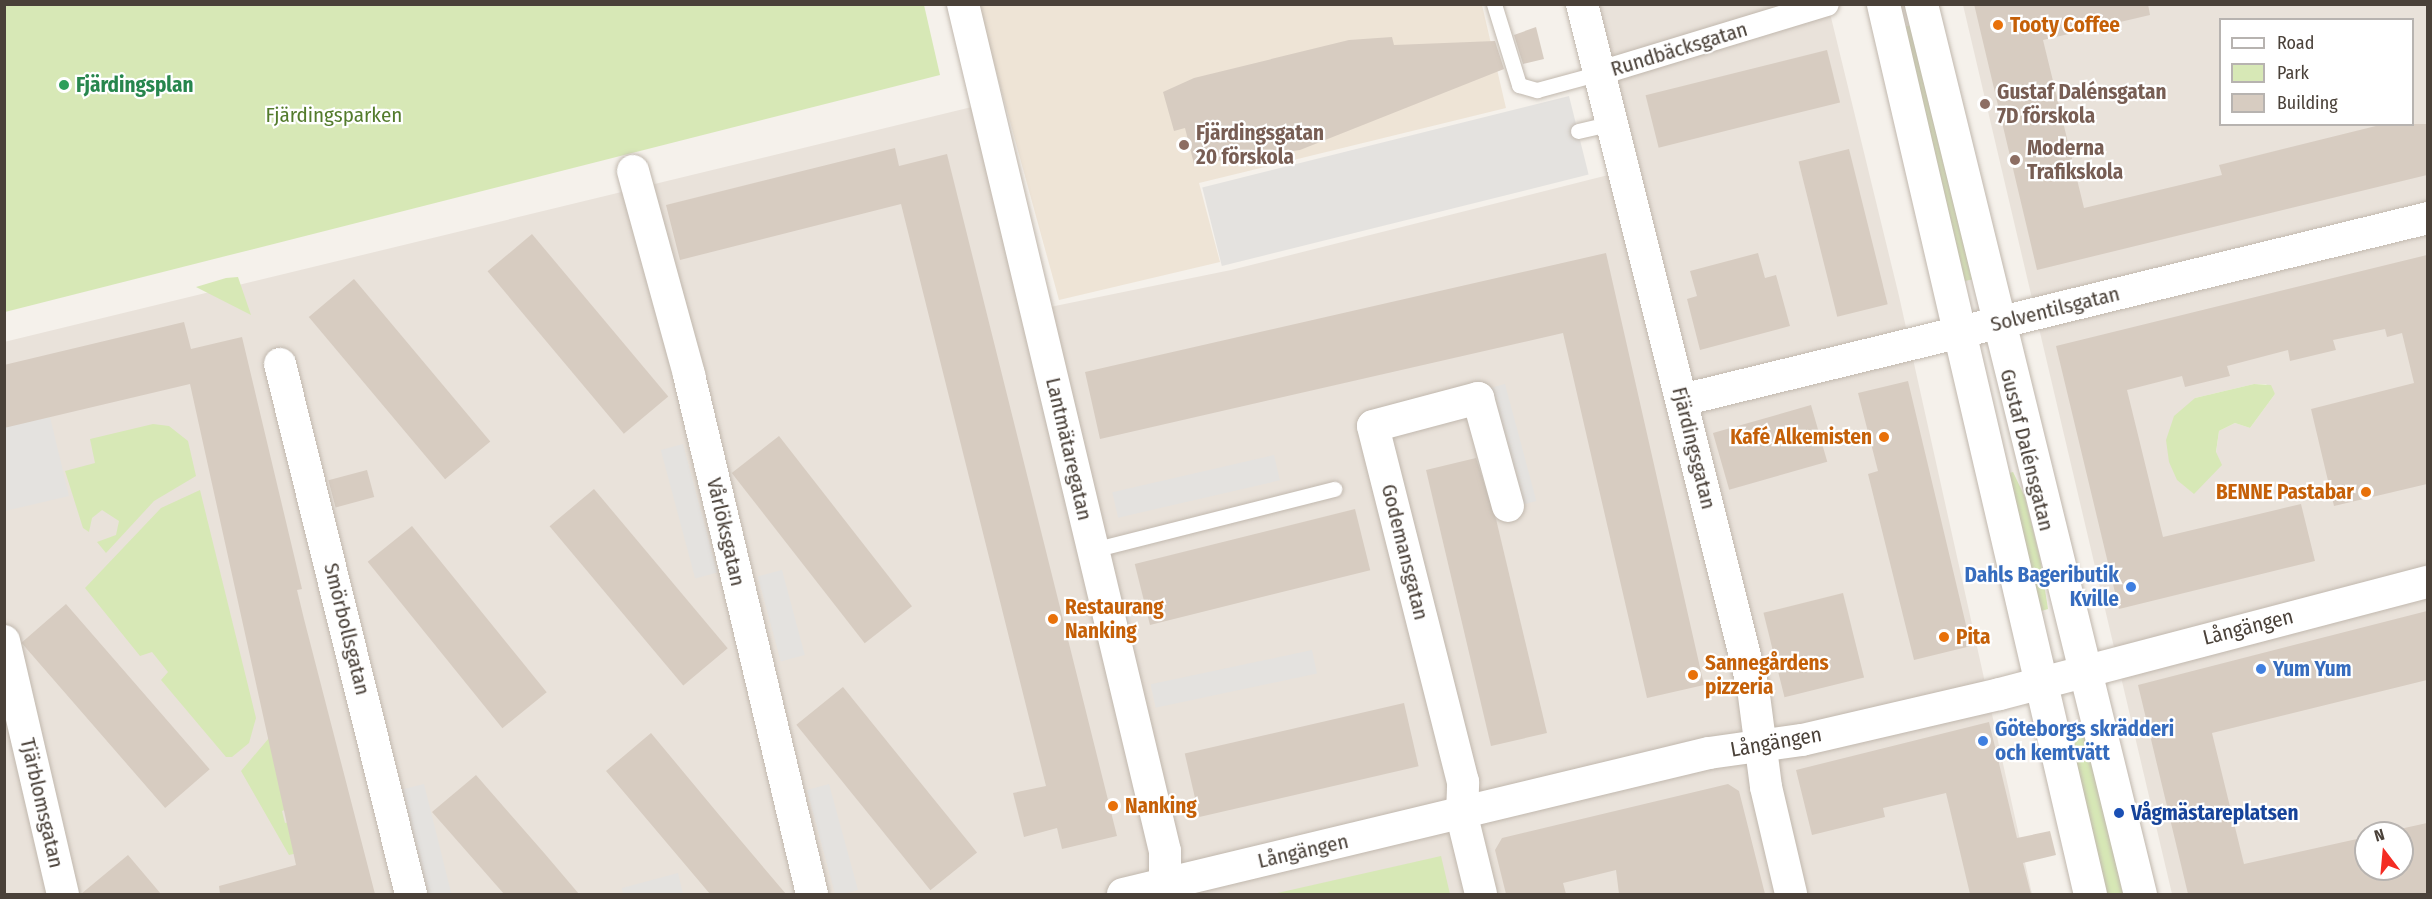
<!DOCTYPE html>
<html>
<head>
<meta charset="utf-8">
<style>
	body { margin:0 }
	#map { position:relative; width:2432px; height:899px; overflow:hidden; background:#f5f1eb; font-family:"Fira Sans Condensed",sans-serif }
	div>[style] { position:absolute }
	.residential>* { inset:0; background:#e9e2da }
	.education>* { inset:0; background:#eee4d6 }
	.green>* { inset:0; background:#d7e8b6; transform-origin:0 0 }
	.parking>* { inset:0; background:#e4e2df; transform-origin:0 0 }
	.building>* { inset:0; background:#d7ccc1; transform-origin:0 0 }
	.roads { filter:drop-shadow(0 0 2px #c1b8ae) drop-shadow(0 0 2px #c1b8ae) }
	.service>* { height:15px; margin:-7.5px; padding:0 7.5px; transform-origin:7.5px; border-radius:7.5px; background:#fff }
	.pedestrian>* { height:24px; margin:-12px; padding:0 12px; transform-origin:12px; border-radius:12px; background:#fff }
	.minor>* { height:32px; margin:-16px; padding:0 16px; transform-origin:16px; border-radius:16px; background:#fff }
	.tertiary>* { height:33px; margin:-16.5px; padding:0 16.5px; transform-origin:16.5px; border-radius:16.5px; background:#fff }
	.dots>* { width:16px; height:16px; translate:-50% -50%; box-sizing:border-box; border:3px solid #fff; border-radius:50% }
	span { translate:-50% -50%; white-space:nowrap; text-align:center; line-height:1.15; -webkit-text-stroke:4.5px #fff; paint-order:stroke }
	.food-label { font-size:21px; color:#c56008; font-weight:700 }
	.left { translate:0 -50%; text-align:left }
	.right { translate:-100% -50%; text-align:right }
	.street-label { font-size:21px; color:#4a4139 }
	.leisure-label { font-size:21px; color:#27864d; font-weight:700 }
	.education-label { font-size:21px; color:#785e54; font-weight:700 }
	.park-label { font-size:21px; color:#537b2c }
	.shop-label { font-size:21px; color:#366cbe; font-weight:700 }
	.transit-label { font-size:21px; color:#164399; font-weight:700 }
	.frame { position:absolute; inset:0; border:6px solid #4a4139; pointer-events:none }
	.legend { position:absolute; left:2219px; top:18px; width:195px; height:108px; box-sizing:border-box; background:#fff; border:2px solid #b7b3b0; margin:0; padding:8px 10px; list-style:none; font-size:18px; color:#4a4139 }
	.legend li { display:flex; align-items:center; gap:12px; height:30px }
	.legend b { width:30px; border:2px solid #b7b3b0 }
	.north { position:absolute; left:2354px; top:821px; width:60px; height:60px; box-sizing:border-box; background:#fff; border:2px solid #b7b3b0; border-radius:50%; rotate:344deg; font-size:16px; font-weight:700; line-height:24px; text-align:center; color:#4a4139 }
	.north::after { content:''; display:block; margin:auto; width:21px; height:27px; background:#f42c23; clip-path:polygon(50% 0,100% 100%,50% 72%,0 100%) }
</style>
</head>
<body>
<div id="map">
	<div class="residential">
		<i style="clip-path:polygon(1596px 5px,1828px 5px,1899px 296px,2032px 894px,5px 894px,4px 342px,980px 105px,1050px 307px,1231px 270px,1640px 167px)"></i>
		<i style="clip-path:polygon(evenodd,1963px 5px,2427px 5px,2427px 894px,2172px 894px,1963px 5px,2220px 20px,2412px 20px,2412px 124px,2220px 124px,2220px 20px,1963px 5px,2254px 384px,2266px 384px,2275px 394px,2250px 428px,2235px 423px,2219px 431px,2216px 453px,2195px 398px,2254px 384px,1963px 5px,2366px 833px,2402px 833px,2402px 869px,2366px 869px,2366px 833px)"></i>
	</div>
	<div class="education">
		<i style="clip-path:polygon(978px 5px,1482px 5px,1506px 108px,1199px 183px,1220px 262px,1059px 300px)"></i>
	</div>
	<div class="green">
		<i style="clip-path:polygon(5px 4px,924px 5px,940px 75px,5px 312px)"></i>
		<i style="clip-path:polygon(1912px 25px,1974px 279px,1956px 283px,1898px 28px)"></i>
		<i style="clip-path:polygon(238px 277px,251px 315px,196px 287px,226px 278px)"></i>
		<i style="clip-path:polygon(2254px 384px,2271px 385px,2275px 394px,2250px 428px,2235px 423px,2219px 431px,2216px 452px,2222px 465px,2194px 494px,2177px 480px,2169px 462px,2166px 440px,2174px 416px,2195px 398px)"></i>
		<i style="clip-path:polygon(153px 424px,169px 426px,188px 441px,196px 476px,154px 501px,106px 553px,97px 542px,116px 535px,119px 521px,102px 510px,92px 518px,89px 532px,83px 528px,65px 471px,95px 463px,90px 439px)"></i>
		<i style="clip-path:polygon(2013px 472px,2025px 497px,2040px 558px,2048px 609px,2038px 612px,2005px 474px)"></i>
		<i style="clip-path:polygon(200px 490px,256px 718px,249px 743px,232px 757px,226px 757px,161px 680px,168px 672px,152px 652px,140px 656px,85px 588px,161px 508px)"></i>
		<i style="left:2087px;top:726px;width:172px;height:22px;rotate:78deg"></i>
		<i style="clip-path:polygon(269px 738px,287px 809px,282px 811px,285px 823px,295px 821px,302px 852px,289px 855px,241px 771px)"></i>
		<i style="clip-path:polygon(1441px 856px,1450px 894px,1273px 894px)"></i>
	</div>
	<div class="parking">
		<i style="left:1569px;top:96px;width:81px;height:378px;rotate:76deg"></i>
		<i style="left:1505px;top:384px;width:121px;height:21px;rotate:75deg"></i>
		<i style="clip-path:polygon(50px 417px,69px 496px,5px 511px,4px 427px)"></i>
		<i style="left:683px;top:444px;width:133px;height:23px;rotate:75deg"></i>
		<i style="left:1274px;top:455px;width:26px;height:166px;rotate:77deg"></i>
		<i style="left:782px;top:570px;width:88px;height:25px;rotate:75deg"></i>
		<i style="left:1312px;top:650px;width:24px;height:165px;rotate:78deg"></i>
		<i style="left:424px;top:784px;width:114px;height:23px;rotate:76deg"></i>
		<i style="clip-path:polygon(829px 784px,858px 890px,843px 894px,835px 894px,807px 790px)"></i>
		<i style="clip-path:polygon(678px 873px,683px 894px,623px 894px,622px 888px)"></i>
	</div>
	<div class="building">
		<i style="clip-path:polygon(1974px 4px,2148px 4px,2150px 15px,2043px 40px,2084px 208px,2222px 175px,2219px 165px,2384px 124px,2427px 124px,2427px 175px,2037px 270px)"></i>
		<i style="clip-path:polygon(1536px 27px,1544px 59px,1523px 64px,1514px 35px)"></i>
		<i style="clip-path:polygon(1392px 37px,1394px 45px,1495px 41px,1504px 69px,1300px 150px,1194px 164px,1185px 128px,1174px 131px,1163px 92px,1194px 78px,1349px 40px)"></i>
		<i style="left:1827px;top:50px;width:54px;height:187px;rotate:76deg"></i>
		<i style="clip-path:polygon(895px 148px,899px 166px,947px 154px,1117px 836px,1062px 849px,1057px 828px,1024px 837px,1013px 793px,1046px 786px,901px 204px,680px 260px,666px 205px)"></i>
		<i style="left:1849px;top:149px;width:160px;height:52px;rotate:76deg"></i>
		<i style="left:532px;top:234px;width:212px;height:58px;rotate:50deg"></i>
		<i style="clip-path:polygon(1606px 253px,1704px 685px,1647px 698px,1563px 333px,1100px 439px,1085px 372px)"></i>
		<i style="clip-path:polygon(1758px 253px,1765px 278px,1776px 275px,1790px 326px,1700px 350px,1687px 299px,1697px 296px,1690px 271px)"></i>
		<i style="clip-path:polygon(2427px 255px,2427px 484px,2334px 506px,2311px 409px,2414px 383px,2402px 333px,2387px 337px,2385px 329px,2333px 340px,2336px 350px,2290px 361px,2288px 350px,2227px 366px,2230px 376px,2185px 387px,2182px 376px,2127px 390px,2163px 537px,2301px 504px,2315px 561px,2119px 609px,2056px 346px)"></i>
		<i style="left:354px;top:279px;width:212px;height:59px;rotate:50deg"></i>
		<i style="clip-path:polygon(184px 322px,191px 349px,242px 337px,302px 589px,297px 590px,304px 619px,375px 894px,220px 894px,219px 886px,296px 865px,190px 384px,4px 428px,4px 365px)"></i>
		<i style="clip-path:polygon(1908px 381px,1971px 646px,1914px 660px,1868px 474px,1878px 471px,1858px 393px)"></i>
		<i style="left:1811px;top:405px;width:59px;height:102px;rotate:74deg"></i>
		<i style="left:779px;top:436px;width:216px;height:60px;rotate:52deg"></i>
		<i style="clip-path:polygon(1476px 458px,1496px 519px,1547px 733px,1491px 746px,1426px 470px)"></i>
		<i style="left:367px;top:470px;width:28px;height:40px;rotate:75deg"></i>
		<i style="left:594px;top:489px;width:208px;height:58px;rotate:50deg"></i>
		<i style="left:1355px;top:509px;width:63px;height:227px;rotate:76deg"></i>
		<i style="left:412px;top:526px;width:214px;height:57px;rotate:51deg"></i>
		<i style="left:1843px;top:593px;width:87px;height:82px;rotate:76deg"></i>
		<i style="left:66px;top:604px;width:219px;height:59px;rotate:49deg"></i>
		<i style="clip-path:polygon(2427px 611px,2427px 680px,2212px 733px,2244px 864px,2366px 837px,2366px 869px,2402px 869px,2402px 833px,2382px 833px,2427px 823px,2427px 894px,2188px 894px,2138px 685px)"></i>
		<i style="left:843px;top:687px;width:213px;height:60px;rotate:51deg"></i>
		<i style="left:1404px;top:703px;width:65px;height:225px;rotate:77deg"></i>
		<i style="clip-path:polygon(1989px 722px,2017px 838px,2050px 831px,2056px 855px,2023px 863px,2031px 894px,1970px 894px,1946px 793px,1883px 808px,1885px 817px,1812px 835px,1796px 770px)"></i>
		<i style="clip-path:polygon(651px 733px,720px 816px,786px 894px,710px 894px,606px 771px)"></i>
		<i style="clip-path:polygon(476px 775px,545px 854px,579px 894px,504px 894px,432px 812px)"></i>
		<i style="clip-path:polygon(1728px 784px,1739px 791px,1765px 894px,1619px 894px,1616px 870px,1563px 883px,1566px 894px,1506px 894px,1495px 850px,1502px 838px)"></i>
		<i style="clip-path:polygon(128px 855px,161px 894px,81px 894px)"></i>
	</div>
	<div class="roads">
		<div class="service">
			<i style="left:1494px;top:4px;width:85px;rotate:72.8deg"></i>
			<i style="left:1519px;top:85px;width:19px;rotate:16deg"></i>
			<i style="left:1537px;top:90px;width:65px;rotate:-15.1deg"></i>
			<i style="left:1578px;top:131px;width:35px;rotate:-13deg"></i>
			<i style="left:1093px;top:550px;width:249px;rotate:-14.2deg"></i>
		</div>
		<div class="pedestrian">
			<i style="left:1600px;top:73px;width:237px;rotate:-16.9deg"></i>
		</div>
		<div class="minor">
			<i style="left:963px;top:4px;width:871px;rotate:76.59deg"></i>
			<i style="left:1165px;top:851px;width:43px;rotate:90deg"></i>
			<i style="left:1582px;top:4px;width:705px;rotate:75.96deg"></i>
			<i style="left:1753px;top:688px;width:100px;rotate:82.5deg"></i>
			<i style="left:1766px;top:787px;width:110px;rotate:76.8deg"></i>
			<i style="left:633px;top:171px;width:212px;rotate:74.6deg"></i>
			<i style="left:689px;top:375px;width:533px;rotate:76.67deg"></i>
			<i style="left:280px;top:364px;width:546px;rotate:76.12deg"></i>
			<i style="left:1682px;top:400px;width:768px;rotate:-13.71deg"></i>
			<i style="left:4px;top:641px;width:260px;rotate:76.9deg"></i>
			<i style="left:1123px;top:894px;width:603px;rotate:-13.53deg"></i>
			<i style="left:1709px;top:753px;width:94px;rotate:-8deg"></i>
			<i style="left:1802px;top:740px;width:203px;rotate:-13.1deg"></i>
			<i style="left:2000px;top:694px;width:442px;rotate:-14.7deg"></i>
			<i style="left:1481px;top:894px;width:80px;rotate:-103.7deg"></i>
			<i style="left:1462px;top:816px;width:34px;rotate:-88deg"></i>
			<i style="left:1463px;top:782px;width:367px;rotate:-104.2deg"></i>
			<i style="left:1373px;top:426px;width:109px;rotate:-14.9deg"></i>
			<i style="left:1478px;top:398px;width:112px;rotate:74.5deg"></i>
		</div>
		<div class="tertiary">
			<i style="left:1883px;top:4px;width:914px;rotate:76.91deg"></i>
			<i style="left:1921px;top:4px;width:917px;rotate:76.18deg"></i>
		</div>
	</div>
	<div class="dots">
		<i style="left:1998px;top:25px;background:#e8710a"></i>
		<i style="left:64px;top:85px;background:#2e9e5b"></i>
		<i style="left:1985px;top:104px;background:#8d6e63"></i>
		<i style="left:1184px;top:145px;background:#8d6e63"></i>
		<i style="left:2015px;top:160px;background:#8d6e63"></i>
		<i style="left:1884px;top:437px;background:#e8710a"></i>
		<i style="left:2366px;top:492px;background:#e8710a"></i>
		<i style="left:2131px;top:587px;background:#3f7fe0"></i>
		<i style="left:1053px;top:619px;background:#e8710a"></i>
		<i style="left:1944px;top:637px;background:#e8710a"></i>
		<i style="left:2261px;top:669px;background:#3f7fe0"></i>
		<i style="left:1693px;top:675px;background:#e8710a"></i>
		<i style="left:1983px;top:741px;background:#3f7fe0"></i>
		<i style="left:1113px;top:806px;background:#e8710a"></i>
		<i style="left:2119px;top:813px;background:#1a4fb4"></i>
	</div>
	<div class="food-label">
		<span class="left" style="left:2010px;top:25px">Tooty Coffee</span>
		<span class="right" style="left:1872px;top:437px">Kafé Alkemisten</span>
		<span class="right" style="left:2354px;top:492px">BENNE Pastabar</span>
		<span class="left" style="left:1065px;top:619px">Restaurang<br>Nanking</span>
		<span class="left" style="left:1956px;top:637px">Pita</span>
		<span class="left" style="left:1705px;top:675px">Sannegårdens<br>pizzeria</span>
		<span class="left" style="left:1125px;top:806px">Nanking</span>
	</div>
	<div class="street-label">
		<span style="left:1679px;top:49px;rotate:-17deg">Rundbäcksgatan</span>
		<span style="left:2055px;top:309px;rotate:-14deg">Solventilsgatan</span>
		<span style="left:1694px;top:448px;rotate:76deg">Fjärdingsgatan</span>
		<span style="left:1069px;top:449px;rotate:77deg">Lantmätaregatan</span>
		<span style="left:2027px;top:450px;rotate:76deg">Gustaf Dalénsgatan</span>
		<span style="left:726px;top:532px;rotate:77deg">Vårlöksgatan</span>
		<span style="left:1405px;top:552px;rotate:76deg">Godemansgatan</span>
		<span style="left:2248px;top:627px;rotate:-14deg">Långängen</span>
		<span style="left:347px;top:629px;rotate:76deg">Smörbollsgatan</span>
		<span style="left:1776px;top:742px;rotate:-10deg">Långängen</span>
		<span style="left:42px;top:803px;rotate:77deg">Tjärblomsgatan</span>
		<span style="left:1303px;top:851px;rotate:-13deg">Långängen</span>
	</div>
	<div class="leisure-label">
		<span class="left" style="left:76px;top:85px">Fjärdingsplan</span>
	</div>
	<div class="education-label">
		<span class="left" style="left:1997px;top:104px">Gustaf Dalénsgatan<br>7D förskola</span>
		<span class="left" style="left:1196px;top:145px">Fjärdingsgatan<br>20 förskola</span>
		<span class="left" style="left:2027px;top:160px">Moderna<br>Trafikskola</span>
	</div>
	<div class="park-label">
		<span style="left:334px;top:115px">Fjärdingsparken</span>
	</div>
	<div class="shop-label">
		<span class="right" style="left:2119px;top:587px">Dahls Bageributik<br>Kville</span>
		<span class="left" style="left:2273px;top:669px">Yum Yum</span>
		<span class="left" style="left:1995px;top:741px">Göteborgs skrädderi<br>och kemtvätt</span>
	</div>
	<div class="transit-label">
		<span class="left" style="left:2131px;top:813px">Vågmästareplatsen</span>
	</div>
	<div class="frame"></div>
	<ul class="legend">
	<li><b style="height:8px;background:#fff"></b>Road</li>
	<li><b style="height:16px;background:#d7e8b6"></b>Park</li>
	<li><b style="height:16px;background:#d7ccc1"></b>Building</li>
	</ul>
	<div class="north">N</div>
</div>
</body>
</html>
